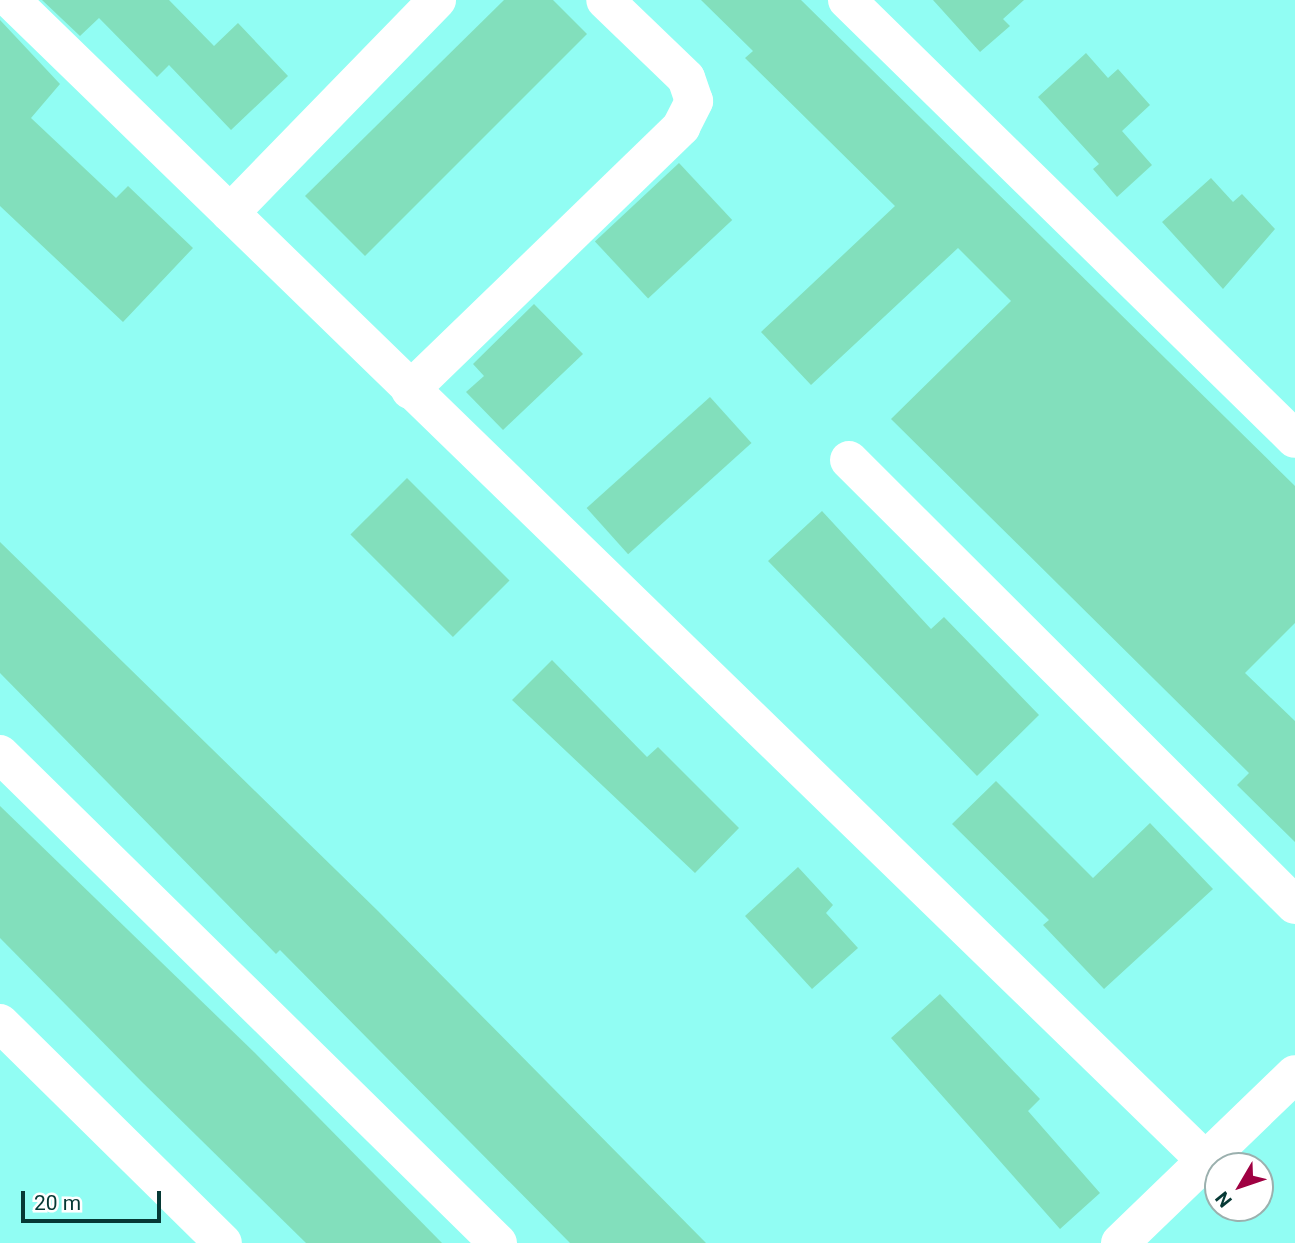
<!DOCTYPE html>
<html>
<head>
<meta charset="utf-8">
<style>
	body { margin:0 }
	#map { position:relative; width:1295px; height:1243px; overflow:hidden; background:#91fdf3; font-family:Roboto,sans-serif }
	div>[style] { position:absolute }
	.building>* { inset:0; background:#82dfbc; transform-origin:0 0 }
	.minor>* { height:38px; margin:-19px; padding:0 19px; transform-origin:19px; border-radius:19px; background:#fff }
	span { translate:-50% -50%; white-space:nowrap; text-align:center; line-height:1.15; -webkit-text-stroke:5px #fff; paint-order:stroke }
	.north { position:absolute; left:1204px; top:1152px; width:70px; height:70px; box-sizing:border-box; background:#fff; border:2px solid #9bb0ae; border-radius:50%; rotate:231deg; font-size:19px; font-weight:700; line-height:28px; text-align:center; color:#063935 }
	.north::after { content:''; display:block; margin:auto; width:24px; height:32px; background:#9f0142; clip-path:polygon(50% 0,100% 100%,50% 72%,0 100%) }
	.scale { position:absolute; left:21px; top:1191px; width:140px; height:32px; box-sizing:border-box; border:4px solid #063935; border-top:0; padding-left:9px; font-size:21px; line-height:24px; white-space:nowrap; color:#063935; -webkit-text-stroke:5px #fff; paint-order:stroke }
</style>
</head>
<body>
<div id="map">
	<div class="building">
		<i style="clip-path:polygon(42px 0,169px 0,214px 46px,238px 23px,288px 76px,231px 130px,169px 65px,157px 77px,99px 18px,80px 36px)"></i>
		<i style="clip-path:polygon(504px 0,553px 0,587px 34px,365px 256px,305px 196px)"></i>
		<i style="clip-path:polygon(701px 0,801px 0,1295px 486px,1295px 623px,1245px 673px,1295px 721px,1295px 842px,1237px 785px,1249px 773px,891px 419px,1011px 301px,958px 248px,811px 385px,761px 332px,895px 206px,745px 58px,753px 51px)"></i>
		<i style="clip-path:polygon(933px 0,1024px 0,1003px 19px,1010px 26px,980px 52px)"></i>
		<i style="clip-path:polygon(0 20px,60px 84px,31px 118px,116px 198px,128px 186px,193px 248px,123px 322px,0 206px)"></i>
		<i style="clip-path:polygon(1086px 53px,1108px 78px,1118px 69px,1150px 105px,1122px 131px,1152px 165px,1117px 197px,1093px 169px,1099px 164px,1038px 97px)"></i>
		<i style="left:679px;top:163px;width:78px;height:115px;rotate:47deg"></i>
		<i style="clip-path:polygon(1211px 178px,1233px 202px,1242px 194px,1275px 229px,1223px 289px,1162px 222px)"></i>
		<i style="clip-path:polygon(534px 304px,583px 354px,503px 430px,466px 392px,484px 376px,473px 364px)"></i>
		<i style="left:710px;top:397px;width:62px;height:166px;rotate:48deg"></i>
		<i style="left:407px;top:478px;width:145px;height:80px;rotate:45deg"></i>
		<i style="clip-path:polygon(822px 511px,931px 629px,944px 617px,1039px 715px,977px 776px,768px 561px)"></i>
		<i style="clip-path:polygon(0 542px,378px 911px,706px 1243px,570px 1243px,280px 950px,276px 954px,0 673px)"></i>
		<i style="clip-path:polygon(552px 660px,647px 757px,658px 747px,739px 828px,695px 873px,512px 700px)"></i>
		<i style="clip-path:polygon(996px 781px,1093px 878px,1150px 823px,1213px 889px,1104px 989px,1043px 925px,1049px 920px,952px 824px)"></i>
		<i style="clip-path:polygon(0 806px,255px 1053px,442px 1243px,306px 1243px,142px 1082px,0 938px)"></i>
		<i style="clip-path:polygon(798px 867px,833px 905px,826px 913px,858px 948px,812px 989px,745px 916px)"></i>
		<i style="clip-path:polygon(940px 994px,1040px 1099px,1028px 1111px,1100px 1193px,1060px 1229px,891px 1038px)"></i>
	</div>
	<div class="minor">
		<i style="left:11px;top:0;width:1663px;rotate:44.17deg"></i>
		<i style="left:847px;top:0;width:627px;rotate:44.42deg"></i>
		<i style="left:230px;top:213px;width:297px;rotate:-45.8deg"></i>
		<i style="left:410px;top:390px;width:378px;rotate:-44.1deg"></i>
		<i style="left:681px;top:127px;width:29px;rotate:-63deg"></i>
		<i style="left:694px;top:101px;width:24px;rotate:-109deg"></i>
		<i style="left:686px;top:78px;width:112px;rotate:-136.1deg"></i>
		<i style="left:849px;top:460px;width:630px;rotate:44.94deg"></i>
		<i style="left:0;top:754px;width:698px;rotate:44.48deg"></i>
		<i style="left:0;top:1023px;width:313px;rotate:44.6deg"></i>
		<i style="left:1120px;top:1243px;width:243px;rotate:-44deg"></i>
	</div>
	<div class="north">N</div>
	<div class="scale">20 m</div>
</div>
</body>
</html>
